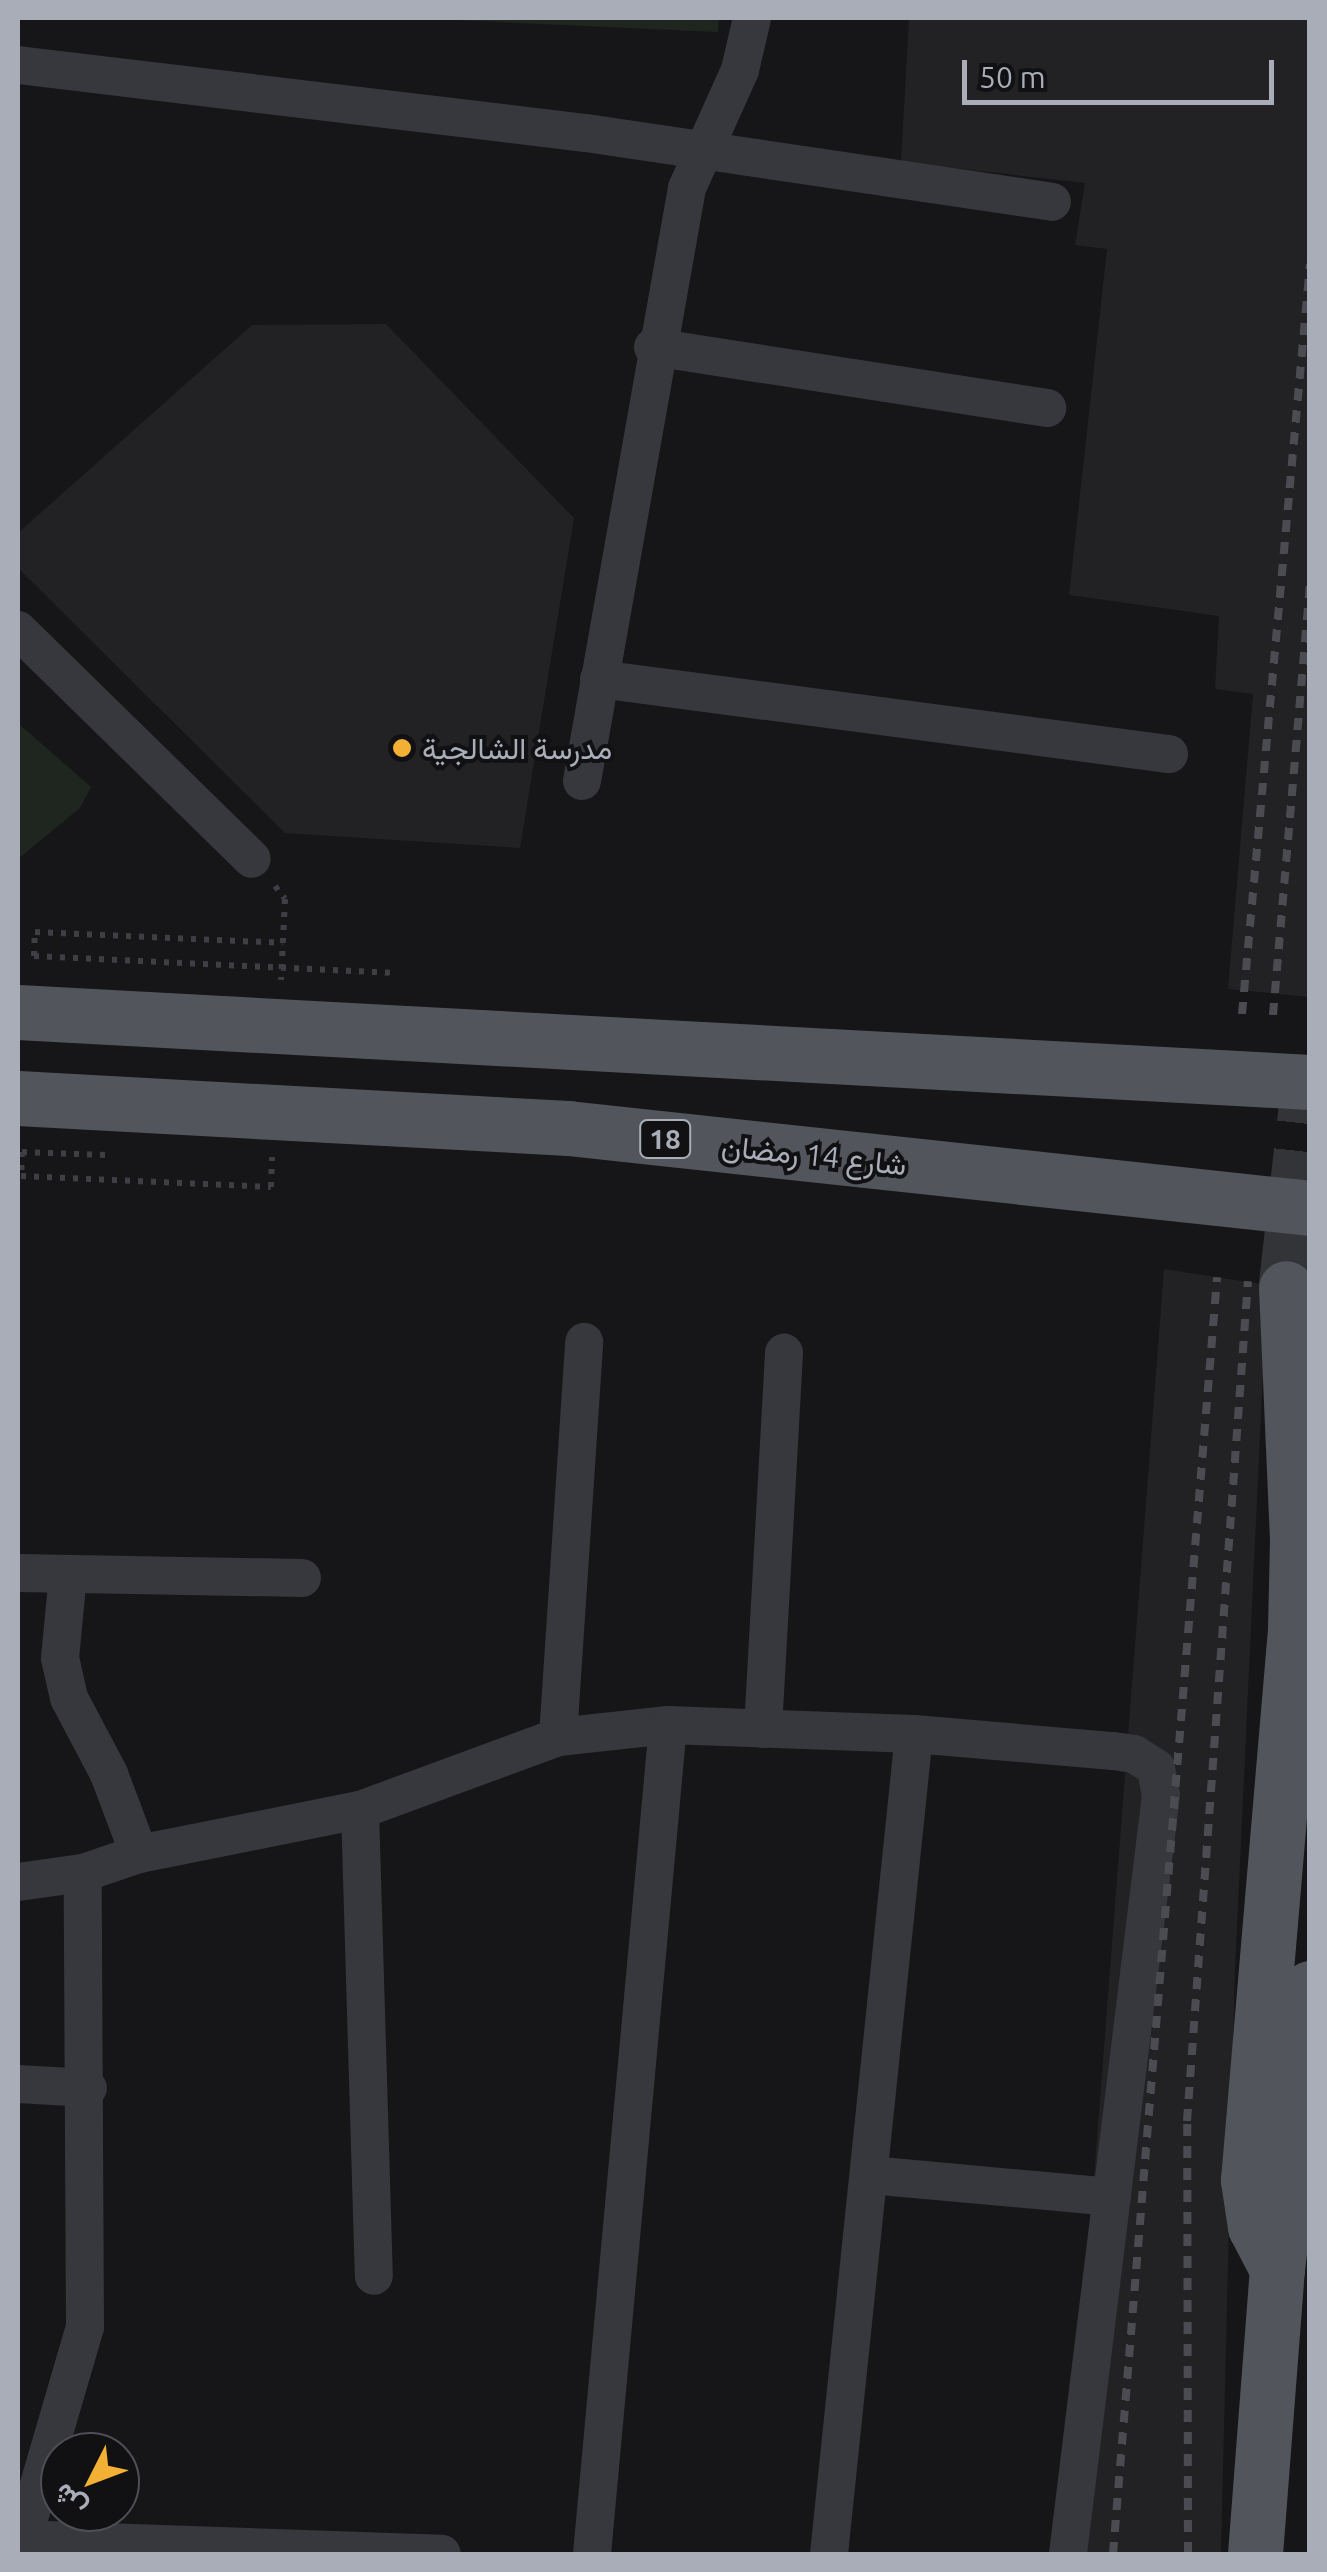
<!DOCTYPE html>
<html>
<head>
<meta charset="utf-8">
<style>
	body { margin:0 }
	#map { position:relative; width:1327px; height:2572px; overflow:hidden; background:#161618; font-family:Ubuntu,Vazirmatn,sans-serif }
	div>[style] { position:absolute }
	.built>* { inset:0; background:#222225 }
	.green>* { inset:0; background:#1e261f }
	.primary-tunnel>* { height:55px; margin-top:-27.5px; transform-origin:0; background:repeating-linear-gradient(90deg,#333438 0 55px,transparent 0 83px) }
	.path>* { height:6px; margin-top:-3px; transform-origin:0; background:repeating-linear-gradient(90deg,#3d3f44 0 5px,transparent 0 13px) }
	.street>* { height:38px; margin:-19px; padding:0 19px; transform-origin:19px; border-radius:19px; background:#37383d }
	.primary>* { height:55px; margin:-27.5px; padding:0 27.5px; transform-origin:27.5px; border-radius:27.5px; background:#53555c }
	.rail>* { height:8px; margin-top:-4px; transform-origin:0; background:repeating-linear-gradient(90deg,#4a4c52 0 12px,transparent 0 22px) }
	.path-bridge>* { height:6px; margin-top:-3px; transform-origin:0; background:repeating-linear-gradient(90deg,#3d3f44 0 5px,transparent 0 13px) }
	.primary-bridge>* { height:55px; margin:-27.5px; padding:0 27.5px; transform-origin:27.5px; border-radius:27.5px; background:#53555c }
	.dots>* { width:28px; height:28px; translate:-50% -50%; box-sizing:border-box; border:5px solid #111113; border-radius:50% }
	span { translate:-50% -50%; white-space:nowrap; text-align:center; line-height:1.15; -webkit-text-stroke:8px #111113; paint-order:stroke }
	.shield-label span { padding:2px 8px; background:#111113; border:2px solid; border-radius:8px; -webkit-text-stroke-width:0 }
	.shield-label { font-size:28px; color:#a8adb8; font-weight:700 }
	.poi-label { font-size:30px; color:#a8adb8 }
	.left { translate:0 -50%; text-align:left }
	.street-label { font-size:30px; color:#a8adb8 }
	.frame { position:absolute; inset:0; border:20px solid #a8adb8; pointer-events:none }
	.north { position:absolute; left:40px; top:2432px; width:100px; height:100px; box-sizing:border-box; background:#111113; border:2px solid #4d4f55; border-radius:50%; rotate:228deg; font-size:28px; font-weight:700; line-height:40px; text-align:center; color:#a8adb8 }
	.north::after { content:''; display:block; margin:auto; width:35px; height:45px; background:#f2b134; clip-path:polygon(50% 0,100% 100%,50% 72%,0 100%) }
	.scale { position:absolute; left:962px; top:60px; width:312px; height:45px; box-sizing:border-box; border:5px solid #a8adb8; border-top:0; padding-left:12px; font-size:30px; line-height:35px; white-space:nowrap; color:#a8adb8; -webkit-text-stroke:8px #111113; paint-order:stroke }
</style>
</head>
<body>
<div id="map">
	<div class="built">
		<i style="clip-path:polygon(909px 18px,1309px 18px,1309px 997px,1228px 989px,1253px 694px,1215px 689px,1219px 616px,1069px 595px,1107px 249px,1075px 245px,1085px 183px,901px 162px)"></i>
		<i style="clip-path:polygon(386px 324px,574px 518px,520px 848px,285px 833px,18px 568px,18px 533px,252px 325px)"></i>
		<i style="clip-path:polygon(1164px 1269px,1267px 1285px,1235px 1970px,1221px 2554px,1065px 2554px)"></i>
	</div>
	<div class="green">
		<i style="clip-path:polygon(412px 18px,719px 18px,718px 32px)"></i>
		<i style="clip-path:polygon(18px 723px,91px 787px,80px 808px,18px 859px)"></i>
	</div>
	<div class="primary-tunnel">
		<i style="left:1286px;top:1288px;width:215px;rotate:-83.6deg"></i>
	</div>
	<div class="path">
		<i style="left:275px;top:886px;width:16px;rotate:52deg"></i>
		<i style="left:285px;top:899px;width:81px;rotate:92.8deg"></i>
		<i style="left:34px;top:956px;width:24px;rotate:-88deg"></i>
		<i style="left:35px;top:932px;width:248px;rotate:2.5deg"></i>
		<i style="left:22px;top:1152px;width:24px;rotate:92deg"></i>
		<i style="left:21px;top:1176px;width:250px;rotate:2.5deg"></i>
		<i style="left:271px;top:1187px;width:30px;rotate:-88deg"></i>
	</div>
	<div class="street">
		<i style="left:18px;top:65px;width:572px;rotate:6.83deg"></i>
		<i style="left:586px;top:133px;width:471px;rotate:8.4deg"></i>
		<i style="left:653px;top:347px;width:399px;rotate:8.8deg"></i>
		<i style="left:18px;top:630px;width:327px;rotate:44.4deg"></i>
		<i style="left:599px;top:679px;width:575px;rotate:7.5deg"></i>
		<i style="left:582px;top:781px;width:602px;rotate:-79.96deg"></i>
		<i style="left:687px;top:188px;width:129px;rotate:-65.8deg"></i>
		<i style="left:740px;top:70px;width:53px;rotate:-77deg"></i>
		<i style="left:18px;top:1573px;width:284px;rotate:1deg"></i>
		<i style="left:68px;top:1575px;width:83px;rotate:95.5deg"></i>
		<i style="left:60px;top:1658px;width:41px;rotate:77.3deg"></i>
		<i style="left:69px;top:1698px;width:86px;rotate:62.2deg"></i>
		<i style="left:109px;top:1774px;width:85px;rotate:69.4deg"></i>
		<i style="left:763px;top:1729px;width:377px;rotate:-86.8deg"></i>
		<i style="left:558px;top:1737px;width:396px;rotate:-86.2deg"></i>
		<i style="left:360px;top:1810px;width:466px;rotate:88.3deg"></i>
		<i style="left:18px;top:1882px;width:66px;rotate:-7.9deg"></i>
		<i style="left:83px;top:1873px;width:59px;rotate:-18.7deg"></i>
		<i style="left:139px;top:1854px;width:225px;rotate:-11.3deg"></i>
		<i style="left:360px;top:1810px;width:211px;rotate:-20.2deg"></i>
		<i style="left:558px;top:1737px;width:111px;rotate:-6.2deg"></i>
		<i style="left:668px;top:1725px;width:246px;rotate:2.1deg"></i>
		<i style="left:914px;top:1734px;width:200px;rotate:4.9deg"></i>
		<i style="left:1113px;top:1751px;width:21px;rotate:8deg"></i>
		<i style="left:1134px;top:1754px;width:26px;rotate:32deg"></i>
		<i style="left:1156px;top:1768px;width:27px;rotate:80deg"></i>
		<i style="left:1161px;top:1795px;width:765px;rotate:96.99deg"></i>
		<i style="left:18px;top:2084px;width:70px;rotate:3.3deg"></i>
		<i style="left:870px;top:2175px;width:243px;rotate:5.2deg"></i>
		<i style="left:18px;top:2539px;width:424px;rotate:2deg"></i>
		<i style="left:23px;top:2539px;width:221px;rotate:-73.7deg"></i>
		<i style="left:85px;top:2327px;width:454px;rotate:-90.3deg"></i>
		<i style="left:592px;top:2554px;width:832px;rotate:-84.76deg"></i>
		<i style="left:829px;top:2554px;width:824px;rotate:-84.08deg"></i>
	</div>
	<div class="primary">
		<i style="left:1277px;top:2269px;width:47px;rotate:-117.6deg"></i>
		<i style="left:1255px;top:2227px;width:48px;rotate:-98.5deg"></i>
		<i style="left:1248px;top:2180px;width:553px;rotate:-85.12deg"></i>
		<i style="left:1295px;top:1629px;width:90px;rotate:-88.7deg"></i>
		<i style="left:1297px;top:1539px;width:251px;rotate:-92.5deg"></i>
		<i style="left:1255px;top:2554px;width:286px;rotate:-85.6deg"></i>
		<i style="left:1277px;top:2269px;width:283px;rotate:-83.3deg"></i>
	</div>
	<div class="rail">
		<i style="left:1242px;top:1014px;width:753px;rotate:-84.82deg"></i>
		<i style="left:1273px;top:1015px;width:433px;rotate:-85.1deg"></i>
		<i style="left:1113px;top:2554px;width:1281px;rotate:-85.34deg"></i>
		<i style="left:1188px;top:2554px;width:433px;rotate:-90.1deg"></i>
		<i style="left:1187px;top:2121px;width:842px;rotate:-85.85deg"></i>
	</div>
	<div class="path-bridge">
		<i style="left:34px;top:956px;width:362px;rotate:2.7deg"></i>
		<i style="left:22px;top:1152px;width:84px;rotate:2deg"></i>
	</div>
	<div class="primary-bridge">
		<i style="left:18px;top:1012px;width:1294px;rotate:3.1deg"></i>
		<i style="left:18px;top:1098px;width:551px;rotate:3.12deg"></i>
		<i style="left:568px;top:1128px;width:746px;rotate:6.15deg"></i>
	</div>
	<div class="dots">
		<i style="left:402px;top:748px;background:#f2b134"></i>
	</div>
	<div class="shield-label">
		<span style="left:665px;top:1139px">18</span>
	</div>
	<div class="poi-label">
		<span class="left" style="left:422px;top:748px">مدرسة الشالجية</span>
	</div>
	<div class="street-label">
		<span style="left:814px;top:1155px;rotate:6deg">شارع 14 رمضان</span>
	</div>
	<div class="frame"></div>
	<div class="north">ش</div>
	<div class="scale">50 m</div>
</div>
</body>
</html>
